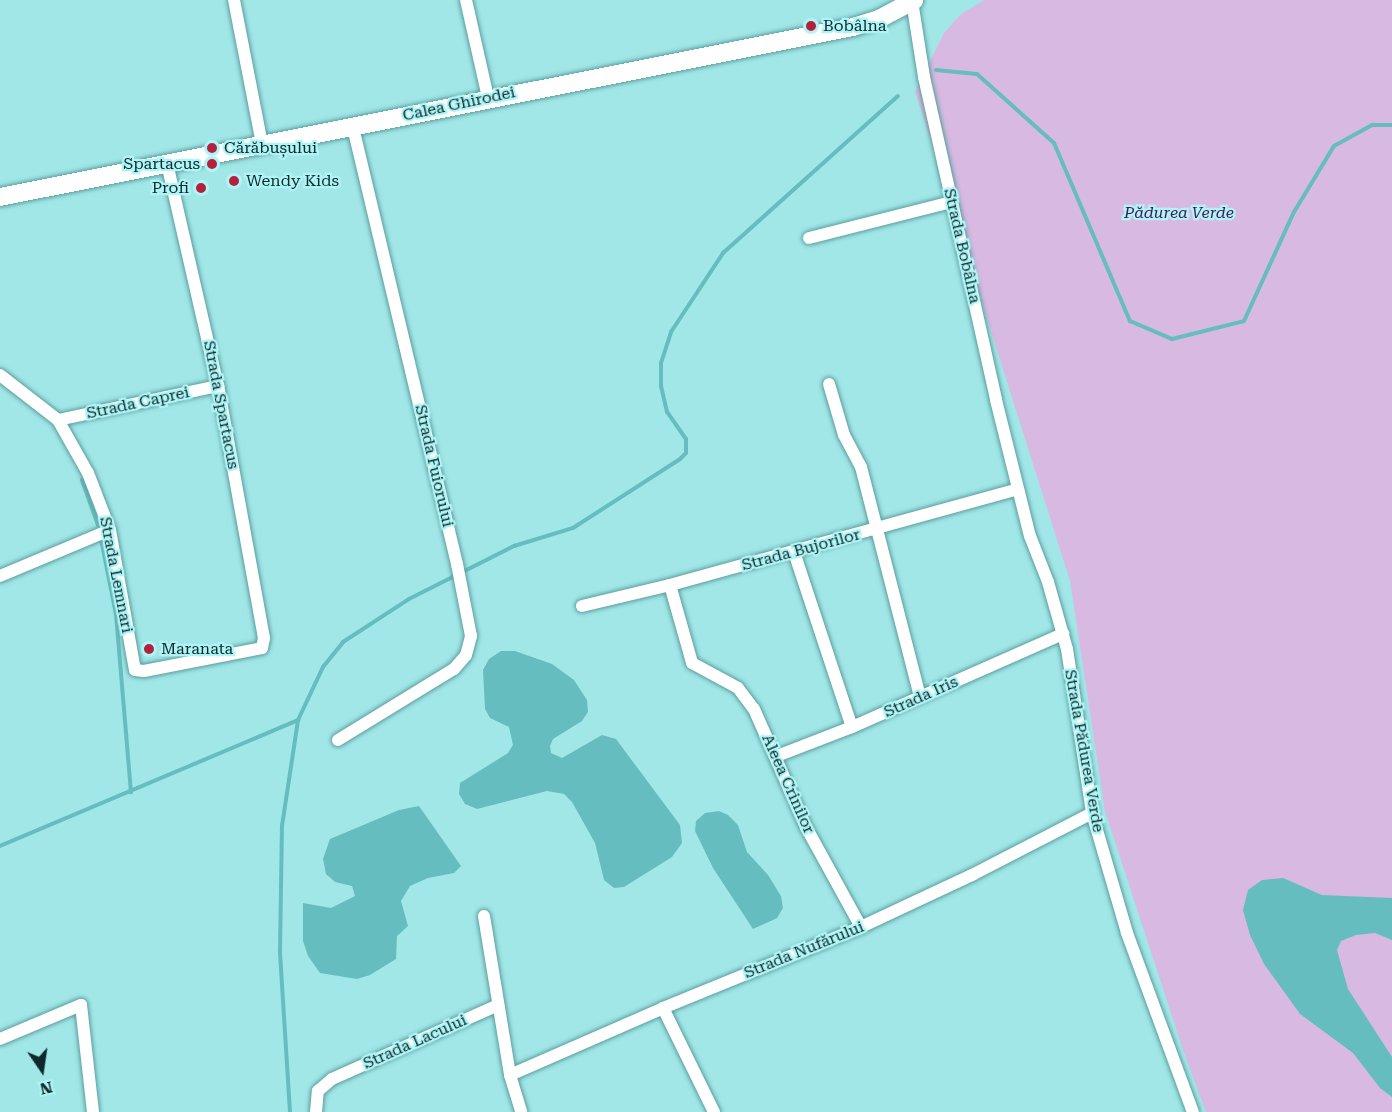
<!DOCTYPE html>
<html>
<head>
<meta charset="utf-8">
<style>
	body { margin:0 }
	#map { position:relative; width:1392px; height:1112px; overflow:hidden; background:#a2e7e8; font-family:"Roboto Serif",serif }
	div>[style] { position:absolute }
	.green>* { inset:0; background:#d8b9e2 }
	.water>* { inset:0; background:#66bdbf }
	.stream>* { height:4px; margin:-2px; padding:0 2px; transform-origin:2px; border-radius:2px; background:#66bdbf }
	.roads { filter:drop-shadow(0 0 2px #5b9ea0) drop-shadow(0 0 2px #5b9ea0) }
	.street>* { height:12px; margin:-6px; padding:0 6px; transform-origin:6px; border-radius:6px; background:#fff }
	.secondary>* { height:18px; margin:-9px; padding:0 9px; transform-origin:9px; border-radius:9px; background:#fff }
	.dots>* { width:16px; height:16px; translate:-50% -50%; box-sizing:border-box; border:3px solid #aff4f6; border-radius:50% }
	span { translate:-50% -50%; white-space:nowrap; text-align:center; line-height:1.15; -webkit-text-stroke:4.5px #aff4f6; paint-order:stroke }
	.poi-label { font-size:16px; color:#0e2a2b }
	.left { translate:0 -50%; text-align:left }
	.right { translate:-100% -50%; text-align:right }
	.street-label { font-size:16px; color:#0e2a2b }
	.park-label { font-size:16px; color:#461654; font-style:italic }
	.north { position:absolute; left:12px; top:1040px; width:60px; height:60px; -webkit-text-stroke:4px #aff4f6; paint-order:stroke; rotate:167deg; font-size:16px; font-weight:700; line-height:24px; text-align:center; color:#0e2a2b }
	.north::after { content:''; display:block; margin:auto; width:21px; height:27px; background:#0e2a2b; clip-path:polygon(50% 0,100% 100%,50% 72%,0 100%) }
</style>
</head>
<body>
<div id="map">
	<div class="green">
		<i style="clip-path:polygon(984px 0,1392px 0,1392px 1112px,1206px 1112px,1182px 1047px,1105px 811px,1070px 581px,915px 91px,944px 33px,961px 14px)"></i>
	</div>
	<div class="water">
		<i style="clip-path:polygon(501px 651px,515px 651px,552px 664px,574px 680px,587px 700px,588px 712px,582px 721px,553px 739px,550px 746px,551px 753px,562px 758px,602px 735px,616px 739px,680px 825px,682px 843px,672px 857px,624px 887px,614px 888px,604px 880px,595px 843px,572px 802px,564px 794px,547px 791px,477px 809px,465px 804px,459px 794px,460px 783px,508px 753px,513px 745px,509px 727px,490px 718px,485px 709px,483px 670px,489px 659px)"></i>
		<i style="clip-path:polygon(419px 806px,461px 866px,454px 873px,428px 878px,410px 886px,401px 901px,408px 926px,397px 936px,396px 959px,370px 975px,357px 979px,320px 973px,308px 956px,303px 941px,303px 903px,331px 908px,355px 896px,352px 886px,335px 882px,326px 874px,323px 859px,330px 839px,399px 810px)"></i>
		<i style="clip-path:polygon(719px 811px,728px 815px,738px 825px,747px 852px,768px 875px,781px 896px,783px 908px,777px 918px,753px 929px,713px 868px,695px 831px,696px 821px,705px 813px)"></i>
		<i style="clip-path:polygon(1283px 878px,1322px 895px,1392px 898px,1392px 940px,1375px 933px,1356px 935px,1341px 941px,1337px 950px,1348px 989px,1392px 1057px,1392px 1097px,1380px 1088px,1353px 1053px,1300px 1014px,1264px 964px,1250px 935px,1243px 910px,1248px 890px,1262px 880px)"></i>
	</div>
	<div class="stream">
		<i style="left:936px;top:70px;width:41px;rotate:5.6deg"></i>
		<i style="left:977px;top:74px;width:103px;rotate:41.9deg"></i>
		<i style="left:1054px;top:143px;width:194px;rotate:66.9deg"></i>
		<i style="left:1130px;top:321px;width:46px;rotate:23.2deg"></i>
		<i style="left:1172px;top:339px;width:74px;rotate:-14deg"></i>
		<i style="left:1244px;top:321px;width:120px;rotate:-65.4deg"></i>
		<i style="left:1294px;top:212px;width:77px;rotate:-58.8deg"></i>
		<i style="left:1334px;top:146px;width:43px;rotate:-28.9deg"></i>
		<i style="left:1372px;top:125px;width:20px"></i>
		<i style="left:82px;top:480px;width:48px;rotate:70.4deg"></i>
		<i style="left:101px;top:539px;width:76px;rotate:78.7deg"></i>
		<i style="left:116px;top:614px;width:179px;rotate:85.2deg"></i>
		<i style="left:0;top:846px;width:324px;rotate:-22.9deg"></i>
		<i style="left:290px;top:1112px;width:161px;rotate:-93.6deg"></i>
		<i style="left:280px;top:951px;width:125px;rotate:-89.1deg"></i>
		<i style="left:282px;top:826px;width:107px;rotate:-81.4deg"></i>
		<i style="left:298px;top:720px;width:59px;rotate:-64.7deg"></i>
		<i style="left:323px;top:667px;width:32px;rotate:-51deg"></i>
		<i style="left:343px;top:642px;width:79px;rotate:-33.1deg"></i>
		<i style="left:409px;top:599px;width:118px;rotate:-26.8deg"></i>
		<i style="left:514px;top:546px;width:62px;rotate:-17deg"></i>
		<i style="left:573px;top:528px;width:127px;rotate:-32.8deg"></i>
		<i style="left:680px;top:459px;width:8px;rotate:-45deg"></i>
		<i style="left:686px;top:453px;width:14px;rotate:-90deg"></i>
		<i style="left:686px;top:439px;width:33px;rotate:-125deg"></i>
		<i style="left:667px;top:412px;width:26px;rotate:-103deg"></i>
		<i style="left:661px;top:387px;width:24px;rotate:-90deg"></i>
		<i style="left:661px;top:363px;width:33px;rotate:-72deg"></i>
		<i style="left:671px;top:332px;width:95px;rotate:-56.6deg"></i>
		<i style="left:723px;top:253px;width:235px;rotate:-41.9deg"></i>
	</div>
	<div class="roads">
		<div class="street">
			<i style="left:234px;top:0;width:147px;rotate:79deg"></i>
			<i style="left:466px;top:0;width:100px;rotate:77.3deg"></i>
			<i style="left:912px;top:1px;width:77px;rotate:81deg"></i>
			<i style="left:924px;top:77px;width:331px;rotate:77.4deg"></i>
			<i style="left:996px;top:400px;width:140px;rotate:76deg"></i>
			<i style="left:1030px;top:536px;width:49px;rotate:68.6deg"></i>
			<i style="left:1048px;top:582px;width:70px;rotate:74.2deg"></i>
			<i style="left:1067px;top:649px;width:166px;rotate:81.3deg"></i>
			<i style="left:1092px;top:813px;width:125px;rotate:73.7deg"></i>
			<i style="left:1127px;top:933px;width:191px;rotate:69.8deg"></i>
			<i style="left:809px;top:238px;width:146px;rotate:-14.2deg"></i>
			<i style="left:0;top:375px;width:73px;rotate:37.8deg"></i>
			<i style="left:58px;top:420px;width:61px;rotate:60.5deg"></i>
			<i style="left:88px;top:473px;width:61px;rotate:68.9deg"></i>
			<i style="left:110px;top:530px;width:142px;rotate:79.9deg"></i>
			<i style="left:135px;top:670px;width:9px;rotate:6deg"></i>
			<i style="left:144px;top:671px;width:120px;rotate:-11deg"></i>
			<i style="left:262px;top:648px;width:10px;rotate:-79deg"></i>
			<i style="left:264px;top:638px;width:256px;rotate:-100.3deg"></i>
			<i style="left:218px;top:386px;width:229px;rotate:-102.9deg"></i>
			<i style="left:829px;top:384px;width:53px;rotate:73.6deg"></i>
			<i style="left:844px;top:435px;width:36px;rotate:62deg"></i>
			<i style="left:861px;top:467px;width:237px;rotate:75.6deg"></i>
			<i style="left:58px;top:420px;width:164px;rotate:-12deg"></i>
			<i style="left:794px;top:552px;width:184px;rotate:71.7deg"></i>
			<i style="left:0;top:576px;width:119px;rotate:-22.7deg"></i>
			<i style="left:670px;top:585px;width:81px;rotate:74.2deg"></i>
			<i style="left:692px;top:663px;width:52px;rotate:28.5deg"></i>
			<i style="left:738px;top:688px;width:26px;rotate:53deg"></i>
			<i style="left:754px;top:709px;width:129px;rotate:66.2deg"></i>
			<i style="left:806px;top:827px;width:114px;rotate:61.2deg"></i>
			<i style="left:582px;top:606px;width:90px;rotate:-13.4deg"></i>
			<i style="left:670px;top:585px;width:361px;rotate:-15.4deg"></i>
			<i style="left:338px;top:740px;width:136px;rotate:-31.5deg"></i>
			<i style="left:454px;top:669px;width:18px;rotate:-49deg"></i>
			<i style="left:466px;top:655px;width:20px;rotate:-75deg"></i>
			<i style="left:471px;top:636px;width:73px;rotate:-101deg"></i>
			<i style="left:457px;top:564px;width:450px;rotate:-103.4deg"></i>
			<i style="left:777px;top:756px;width:80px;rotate:-21.1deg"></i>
			<i style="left:852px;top:727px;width:231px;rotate:-23.8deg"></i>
			<i style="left:484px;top:916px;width:161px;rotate:80.7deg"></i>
			<i style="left:510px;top:1075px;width:39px;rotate:73deg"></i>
			<i style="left:663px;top:1008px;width:116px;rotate:63.9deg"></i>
			<i style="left:0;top:1039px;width:88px;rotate:-22.8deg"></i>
			<i style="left:81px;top:1005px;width:108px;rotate:83.6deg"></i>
			<i style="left:510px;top:1075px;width:167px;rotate:-23.6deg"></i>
			<i style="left:663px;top:1008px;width:214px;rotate:-22.2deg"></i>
			<i style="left:861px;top:927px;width:123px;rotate:-25.1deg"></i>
			<i style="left:972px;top:875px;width:135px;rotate:-27.3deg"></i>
			<i style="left:316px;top:1112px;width:21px;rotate:-85deg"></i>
			<i style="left:318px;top:1091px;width:18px;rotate:-41deg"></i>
			<i style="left:332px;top:1079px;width:182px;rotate:-24deg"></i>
		</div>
		<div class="secondary">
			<i style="left:0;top:197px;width:870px;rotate:-11.27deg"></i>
			<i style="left:853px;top:27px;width:27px;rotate:-17deg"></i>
			<i style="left:879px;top:19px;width:40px;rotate:-28deg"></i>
		</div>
	</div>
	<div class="dots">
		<i style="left:811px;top:26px;background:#b4213c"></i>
		<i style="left:212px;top:148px;background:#b4213c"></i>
		<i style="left:212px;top:164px;background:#b4213c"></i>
		<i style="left:234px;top:181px;background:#b4213c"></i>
		<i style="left:201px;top:188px;background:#b4213c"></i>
		<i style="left:149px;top:649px;background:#b4213c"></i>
	</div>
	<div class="poi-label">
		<span class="left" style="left:823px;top:26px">Bobâlna</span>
		<span class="left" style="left:224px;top:148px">Cărăbușului</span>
		<span class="right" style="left:200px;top:164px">Spartacus</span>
		<span class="left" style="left:246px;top:181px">Wendy Kids</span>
		<span class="right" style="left:189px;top:188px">Profi</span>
		<span class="left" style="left:161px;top:649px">Maranata</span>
	</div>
	<div class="street-label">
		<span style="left:459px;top:104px;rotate:-12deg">Calea Ghirodei</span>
		<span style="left:962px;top:246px;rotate:77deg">Strada Bobâlna</span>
		<span style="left:138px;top:403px;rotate:-12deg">Strada Caprei</span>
		<span style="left:221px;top:405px;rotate:79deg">Strada Spartacus</span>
		<span style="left:434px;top:466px;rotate:77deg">Strada Fuiorului</span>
		<span style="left:801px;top:550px;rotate:-15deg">Strada Bujorilor</span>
		<span style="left:116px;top:575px;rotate:79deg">Strada Lemnari</span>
		<span style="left:921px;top:697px;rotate:-24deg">Strada Iris</span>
		<span style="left:1084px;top:751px;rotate:80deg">Strada Pădurea Verde</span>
		<span style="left:788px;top:784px;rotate:66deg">Aleea Crinilor</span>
		<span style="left:804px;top:950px;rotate:-22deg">Strada Nufărului</span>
		<span style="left:415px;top:1042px;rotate:-24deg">Strada Lacului</span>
	</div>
	<div class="park-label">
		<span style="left:1179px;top:213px">Pădurea Verde</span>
	</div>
	<div class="north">N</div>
</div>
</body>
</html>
